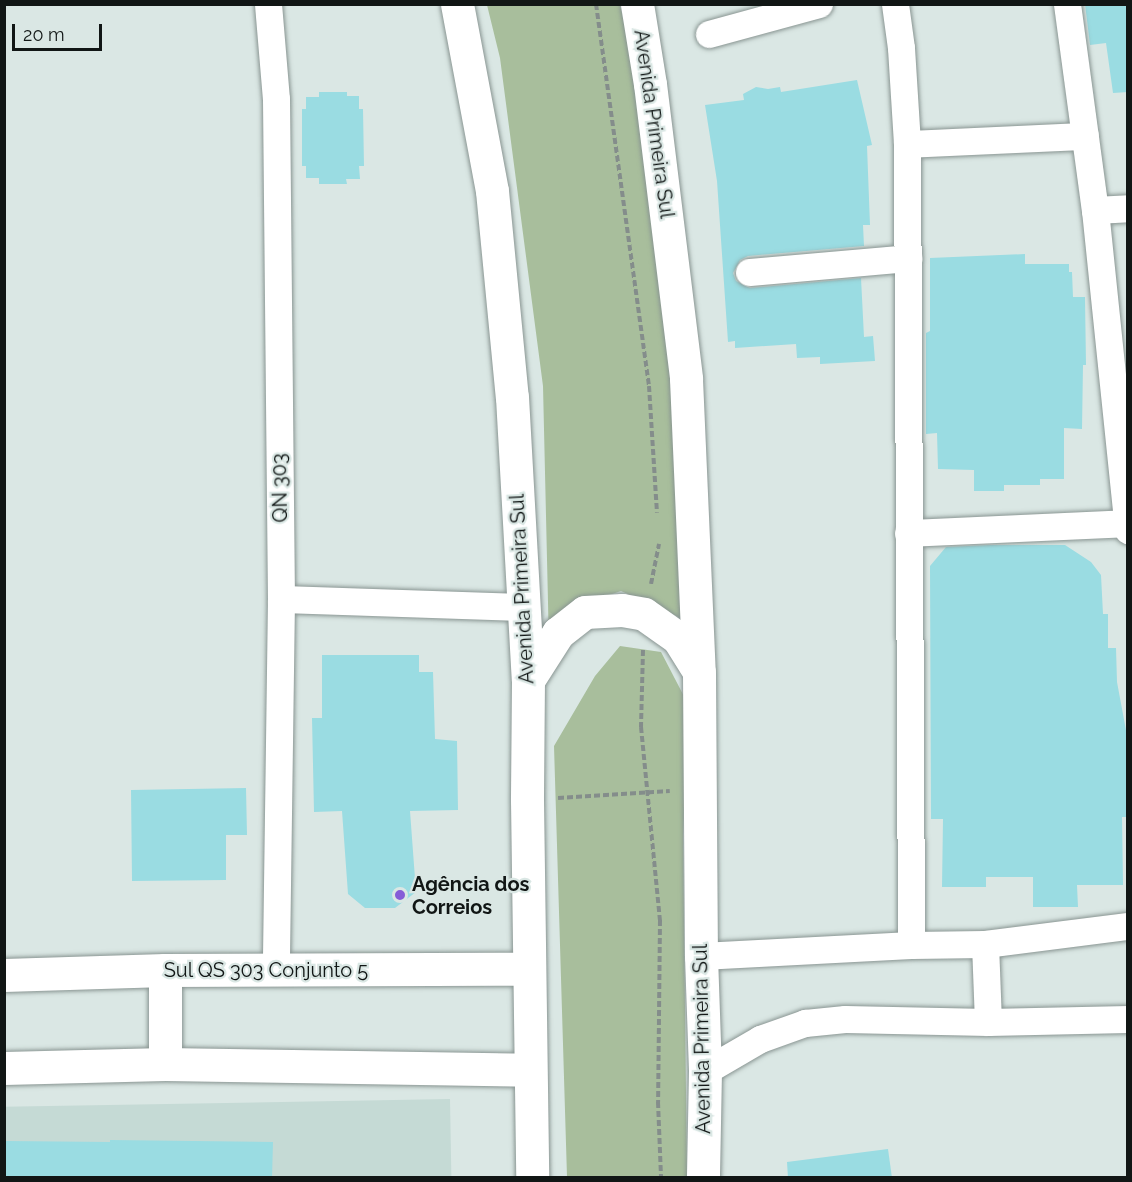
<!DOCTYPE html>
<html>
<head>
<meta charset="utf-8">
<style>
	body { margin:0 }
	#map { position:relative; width:1132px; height:1182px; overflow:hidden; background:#dae7e4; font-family:Raleway,sans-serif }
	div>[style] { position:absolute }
	.built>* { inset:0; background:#c5dad5; transform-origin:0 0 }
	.green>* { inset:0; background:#a8be9c }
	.building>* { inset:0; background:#9adce2 }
	.path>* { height:4px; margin-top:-2px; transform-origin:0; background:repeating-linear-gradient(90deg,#848d8b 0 6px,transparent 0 9px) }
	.roads { filter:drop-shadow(0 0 2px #899592) drop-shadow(0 0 2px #899592) }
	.minor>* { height:27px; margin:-13.5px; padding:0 13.5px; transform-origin:13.5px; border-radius:13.5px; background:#fff }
	.tertiary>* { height:33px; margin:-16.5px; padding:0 16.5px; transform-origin:16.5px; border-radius:16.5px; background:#fff }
	.secondary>* { height:33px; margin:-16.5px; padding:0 16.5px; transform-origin:16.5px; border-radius:16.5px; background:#fff }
	.dots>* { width:16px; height:16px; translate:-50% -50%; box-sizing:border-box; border:3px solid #dae7e4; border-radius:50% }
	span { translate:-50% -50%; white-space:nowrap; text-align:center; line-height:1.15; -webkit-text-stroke:4.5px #dae7e4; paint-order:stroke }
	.street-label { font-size:20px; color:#111615 }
	.poi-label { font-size:20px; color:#111615; font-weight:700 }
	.left { translate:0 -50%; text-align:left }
	.frame { position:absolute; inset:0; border:6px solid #111615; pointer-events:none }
	.scale { position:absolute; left:12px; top:24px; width:90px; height:27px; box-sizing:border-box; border:3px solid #111615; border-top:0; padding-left:8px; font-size:18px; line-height:21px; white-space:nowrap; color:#111615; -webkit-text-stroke:4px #dae7e4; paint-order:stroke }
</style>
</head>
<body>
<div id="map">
	<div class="built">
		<i style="left:450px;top:1099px;width:78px;height:446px;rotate:89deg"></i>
	</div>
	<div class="green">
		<i style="clip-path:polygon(487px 5px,620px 5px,648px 124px,676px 398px,681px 618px,621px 591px,580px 605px,549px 646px,543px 386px,500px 58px)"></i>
		<i style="clip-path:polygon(620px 646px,661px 652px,688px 704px,683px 836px,687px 1177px,567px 1177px,554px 746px,595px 676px)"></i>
	</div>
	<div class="building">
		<i style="clip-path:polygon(1085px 4px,1128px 4px,1128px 92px,1113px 93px,1106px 43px,1090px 45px)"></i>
		<i style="clip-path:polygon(857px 80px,872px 145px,867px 146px,870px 225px,863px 225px,864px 246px,748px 256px,740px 260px,733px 273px,736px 281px,750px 288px,861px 278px,864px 337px,873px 336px,875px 361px,820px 364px,820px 357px,797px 358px,796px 344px,735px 348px,735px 341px,728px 342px,717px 181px,705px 105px,744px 100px,743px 94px,756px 87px,768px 89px,780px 87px,781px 92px)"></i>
		<i style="clip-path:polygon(319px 92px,347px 92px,347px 96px,359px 96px,359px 109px,363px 109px,364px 166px,359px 166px,360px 179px,346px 179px,347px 184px,319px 184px,319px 178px,306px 178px,306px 166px,302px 166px,302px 109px,306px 109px,306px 97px,319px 97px)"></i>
		<i style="clip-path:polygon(1025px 254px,1025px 264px,1069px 264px,1069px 272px,1072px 272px,1073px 297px,1085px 297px,1086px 365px,1083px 365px,1082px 429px,1064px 428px,1064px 479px,1040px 479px,1040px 485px,1004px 485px,1004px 491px,974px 491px,974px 470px,938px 469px,937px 433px,926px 434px,926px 333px,930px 331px,930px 258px)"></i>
		<i style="clip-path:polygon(990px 545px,1065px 545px,1091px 562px,1101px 575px,1103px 614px,1108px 614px,1108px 648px,1116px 648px,1117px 682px,1128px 741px,1128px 817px,1122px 817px,1123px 885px,1077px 885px,1078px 907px,1033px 907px,1033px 877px,986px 877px,986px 887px,942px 887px,943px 819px,931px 819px,930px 566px,946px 547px)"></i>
		<i style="clip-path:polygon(322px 655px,419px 655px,419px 672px,433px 672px,435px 739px,457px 741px,458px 810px,410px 811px,416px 892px,395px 908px,365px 908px,348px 894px,342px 811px,314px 812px,312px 718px,322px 718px)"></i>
		<i style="clip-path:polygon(246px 788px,247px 835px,226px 835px,226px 880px,132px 881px,131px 790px)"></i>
		<i style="clip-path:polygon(110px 1140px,273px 1142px,272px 1178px,4px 1178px,4px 1141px,110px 1142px)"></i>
		<i style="clip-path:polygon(888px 1149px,892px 1178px,788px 1178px,787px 1162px)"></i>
	</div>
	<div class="path">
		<i style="left:596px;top:4px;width:386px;rotate:82.1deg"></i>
		<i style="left:649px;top:386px;width:127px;rotate:86.4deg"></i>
		<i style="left:651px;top:584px;width:41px;rotate:-78.7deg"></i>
		<i style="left:643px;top:650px;width:77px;rotate:91.5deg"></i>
		<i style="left:641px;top:727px;width:194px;rotate:84.4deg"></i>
		<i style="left:660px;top:920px;width:182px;rotate:90.6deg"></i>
		<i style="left:658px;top:1102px;width:76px;rotate:87.7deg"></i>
		<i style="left:558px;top:798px;width:112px;rotate:-3.6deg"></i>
	</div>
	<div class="roads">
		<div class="minor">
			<i style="left:268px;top:4px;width:95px;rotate:85.2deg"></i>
			<i style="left:276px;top:99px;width:500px;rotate:89.43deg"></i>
			<i style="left:281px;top:599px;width:372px;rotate:90.8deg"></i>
			<i style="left:895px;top:4px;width:44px;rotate:82.2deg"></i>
			<i style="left:901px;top:48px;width:96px;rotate:86.4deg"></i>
			<i style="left:907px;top:144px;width:801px;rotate:89.71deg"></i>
			<i style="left:1067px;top:4px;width:208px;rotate:82.3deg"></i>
			<i style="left:1095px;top:210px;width:322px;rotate:84.1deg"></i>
			<i style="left:709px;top:34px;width:114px;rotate:-15.3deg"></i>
			<i style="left:907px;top:144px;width:178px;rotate:-2.6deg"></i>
			<i style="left:1095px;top:210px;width:33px;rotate:-3deg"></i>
			<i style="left:749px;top:272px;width:160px;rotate:-5deg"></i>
			<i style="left:908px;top:533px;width:220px;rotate:-2.6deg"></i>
			<i style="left:281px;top:599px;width:242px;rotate:1.9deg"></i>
			<i style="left:985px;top:944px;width:78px;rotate:87.8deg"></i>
			<i style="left:701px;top:956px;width:210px;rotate:-3deg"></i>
			<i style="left:911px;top:945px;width:74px;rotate:-0.8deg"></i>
			<i style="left:985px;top:944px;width:144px;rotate:-7.2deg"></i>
			<i style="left:705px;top:1071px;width:64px;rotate:-30.2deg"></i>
			<i style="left:760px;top:1039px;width:48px;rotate:-19.6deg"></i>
			<i style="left:805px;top:1023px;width:40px;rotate:-5.7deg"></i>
			<i style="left:845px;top:1019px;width:143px;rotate:1.2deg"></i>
			<i style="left:988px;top:1022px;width:140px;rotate:-1.2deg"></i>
		</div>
		<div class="tertiary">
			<i style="left:4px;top:975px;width:161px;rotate:-1.8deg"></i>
			<i style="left:165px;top:970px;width:363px;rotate:-0.2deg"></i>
			<i style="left:165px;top:1064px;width:94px;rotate:-90deg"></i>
			<i style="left:4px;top:1068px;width:161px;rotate:-1.4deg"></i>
			<i style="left:165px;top:1064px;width:365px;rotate:0.9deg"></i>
		</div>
		<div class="secondary">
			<i style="left:457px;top:4px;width:190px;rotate:79.4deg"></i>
			<i style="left:492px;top:191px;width:207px;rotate:84.5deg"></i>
			<i style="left:512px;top:397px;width:283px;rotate:86.8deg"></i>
			<i style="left:528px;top:680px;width:120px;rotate:90.5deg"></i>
			<i style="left:527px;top:800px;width:378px;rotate:89.2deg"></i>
			<i style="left:637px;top:4px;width:81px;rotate:80.8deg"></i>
			<i style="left:650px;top:84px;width:297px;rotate:83deg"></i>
			<i style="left:686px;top:379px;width:294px;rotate:87.5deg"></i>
			<i style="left:699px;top:673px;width:283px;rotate:89.6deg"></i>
			<i style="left:701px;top:956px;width:115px;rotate:88deg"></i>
			<i style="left:705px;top:1071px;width:107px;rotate:91.1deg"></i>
			<i style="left:528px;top:680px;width:56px;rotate:-57.4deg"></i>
			<i style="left:558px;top:633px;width:34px;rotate:-38deg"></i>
			<i style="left:585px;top:612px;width:37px;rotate:-3deg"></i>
			<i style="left:622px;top:610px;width:22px;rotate:10deg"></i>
			<i style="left:644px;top:614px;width:42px;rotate:35.2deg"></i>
			<i style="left:678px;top:638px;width:39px;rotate:58deg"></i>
		</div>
	</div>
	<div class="dots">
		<i style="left:400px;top:895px;background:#855dd7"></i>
	</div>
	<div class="street-label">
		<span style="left:654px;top:124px;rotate:82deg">Avenida Primeira Sul</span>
		<span style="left:280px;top:488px;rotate:-91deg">QN 303</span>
		<span style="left:522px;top:589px;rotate:-93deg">Avenida Primeira Sul</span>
		<span style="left:266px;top:970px">Sul QS 303 Conjunto 5</span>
		<span style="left:702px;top:1039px;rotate:-91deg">Avenida Primeira Sul</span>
	</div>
	<div class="poi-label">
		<span class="left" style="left:412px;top:896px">Agência dos<br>Correios</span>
	</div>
	<div class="frame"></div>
	<div class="scale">20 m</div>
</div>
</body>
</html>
